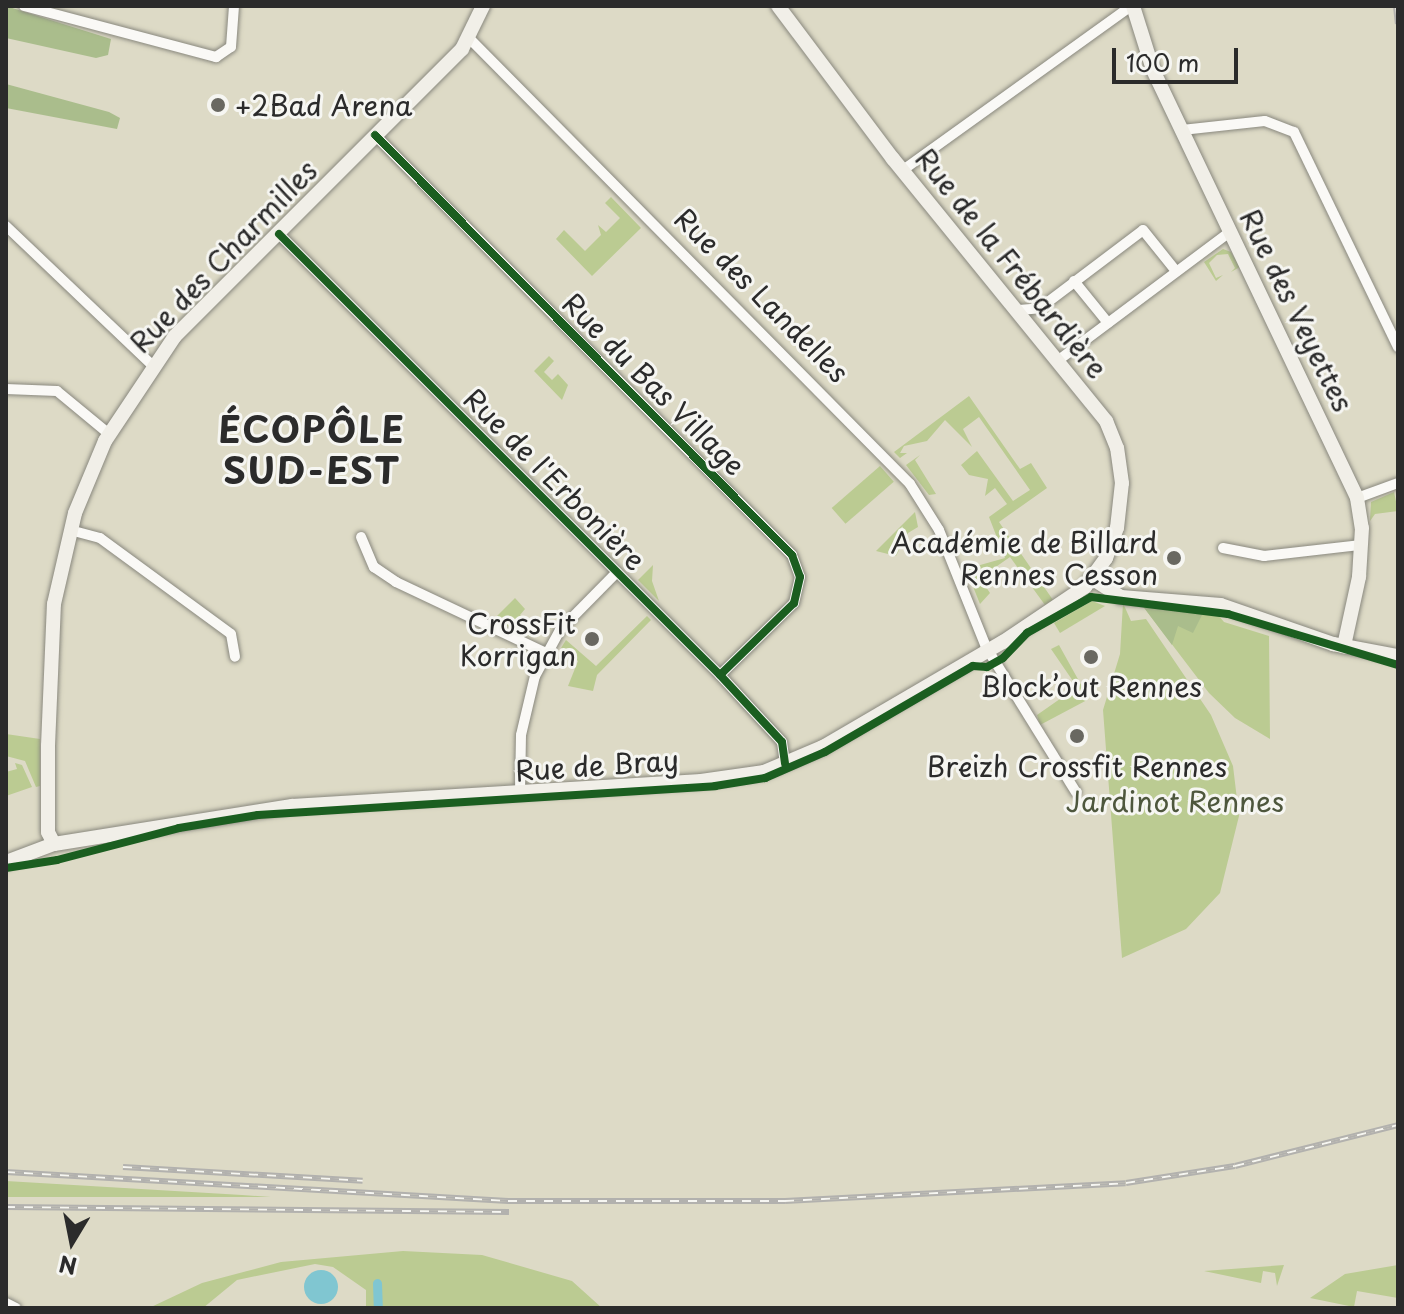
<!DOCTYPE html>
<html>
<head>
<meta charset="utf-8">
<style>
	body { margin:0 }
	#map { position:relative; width:1404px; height:1314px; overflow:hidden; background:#dddac6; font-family:"Playpen Sans",sans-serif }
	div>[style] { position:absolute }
	.green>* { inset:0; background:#bbcb92; transform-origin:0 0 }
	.forest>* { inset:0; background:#aabd8c }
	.water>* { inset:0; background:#80c6d1 }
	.round { border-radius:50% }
	.canal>* { height:9px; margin:-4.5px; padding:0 4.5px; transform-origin:4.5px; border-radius:4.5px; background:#80c6d1 }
	.roads { filter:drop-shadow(0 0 2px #89887e) drop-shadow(0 0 2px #89887e) }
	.street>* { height:10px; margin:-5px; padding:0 5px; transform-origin:5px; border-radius:5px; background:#faf9f6 }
	.secondary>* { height:14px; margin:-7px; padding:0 7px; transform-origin:7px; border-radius:7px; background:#f1efe8 }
	.rail>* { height:6px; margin-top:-3px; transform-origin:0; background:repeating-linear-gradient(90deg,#f6f6f2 0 9px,#b2b1ae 0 18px); box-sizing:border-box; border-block:2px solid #b2b1ae }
	.cycleway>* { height:8px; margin:-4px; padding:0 4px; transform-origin:4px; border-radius:4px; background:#1b5e20 }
	.dots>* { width:22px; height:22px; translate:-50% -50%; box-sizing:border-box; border:4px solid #f6f6f2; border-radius:50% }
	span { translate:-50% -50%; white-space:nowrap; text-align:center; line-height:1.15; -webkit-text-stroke:6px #f6f6f2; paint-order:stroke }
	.poi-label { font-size:28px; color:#2b2b2b }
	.left { translate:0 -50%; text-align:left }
	.right { translate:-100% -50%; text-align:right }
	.street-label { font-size:28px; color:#2b2b2b }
	.park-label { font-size:28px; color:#4e573d }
	.district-label { font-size:36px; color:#2b2b2b; font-weight:700; letter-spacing:2px }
	.frame { position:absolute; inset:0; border:8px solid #2b2b2b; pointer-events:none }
	.north { position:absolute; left:32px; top:1202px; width:80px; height:80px; -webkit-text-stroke:6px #f6f6f2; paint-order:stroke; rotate:190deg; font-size:22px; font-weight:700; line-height:32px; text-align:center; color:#2b2b2b }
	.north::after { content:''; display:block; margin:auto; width:28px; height:36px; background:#2b2b2b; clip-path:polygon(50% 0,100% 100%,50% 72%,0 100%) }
	.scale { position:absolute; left:1112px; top:48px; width:126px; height:36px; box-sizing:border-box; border:4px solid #2b2b2b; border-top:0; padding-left:10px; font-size:24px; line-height:28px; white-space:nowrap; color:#2b2b2b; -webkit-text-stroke:6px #f6f6f2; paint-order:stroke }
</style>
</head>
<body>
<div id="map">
	<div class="green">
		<i style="clip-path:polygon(611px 197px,641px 228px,592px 276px,556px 239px,564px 230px,585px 251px,601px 235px,598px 225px,606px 232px,620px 218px,605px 203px)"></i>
		<i style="clip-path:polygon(1223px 249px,1231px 252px,1240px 267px,1231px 272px,1235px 268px,1228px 254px,1217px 255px,1209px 263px,1216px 278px,1223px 275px,1216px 281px,1204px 262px)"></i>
		<i style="clip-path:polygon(549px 356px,554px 361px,544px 372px,552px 380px,558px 374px,568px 385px,562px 400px,534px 371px)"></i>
		<i style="clip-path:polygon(969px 396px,1020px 469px,1031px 463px,1047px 488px,999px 522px,1053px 600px,1045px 605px,1010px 557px,980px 578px,990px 593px,980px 604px,966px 569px,1005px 558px,989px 517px,1007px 504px,995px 488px,985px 496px,988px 479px,969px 475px,961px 465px,977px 451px,1013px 501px,1030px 490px,979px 417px,963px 429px,972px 447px,945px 420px,927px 441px,904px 446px,900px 453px,907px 453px,900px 458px,894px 452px)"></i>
		<i style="clip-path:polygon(920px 455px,915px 460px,936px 494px,929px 495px,906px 465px)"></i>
		<i style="left:880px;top:466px;width:21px;height:64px;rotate:49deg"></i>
		<i style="clip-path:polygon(1394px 492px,1398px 511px,1375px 514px,1370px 521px,1371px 502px)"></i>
		<i style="clip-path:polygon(915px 512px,918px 527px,908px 533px,896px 556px,876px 551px)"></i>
		<i style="clip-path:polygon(653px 565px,652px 581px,659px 601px,638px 580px)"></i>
		<i style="clip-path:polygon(515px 598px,525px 609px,520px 615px,537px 629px,547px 629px,555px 621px,549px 631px,531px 637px,488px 617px,494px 619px)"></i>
		<i style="clip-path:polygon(1092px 601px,1105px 606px,1060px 633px,1054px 623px)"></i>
		<i style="clip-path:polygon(1123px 603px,1131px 621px,1146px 619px,1211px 715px,1233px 766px,1239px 816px,1220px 893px,1186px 929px,1122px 958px,1103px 710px,1120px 654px)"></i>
		<i style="clip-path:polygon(1142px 605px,1218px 615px,1224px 622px,1269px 636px,1270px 739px,1235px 718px,1209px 693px)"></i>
		<i style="clip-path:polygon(647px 616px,651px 620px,597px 675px,593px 691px,568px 686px,578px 661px,561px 648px,566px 640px,596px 666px)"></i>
		<i style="clip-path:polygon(1059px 645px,1089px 699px,1040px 725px,1037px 715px,1077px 687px,1051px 649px)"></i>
		<i style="clip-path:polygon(6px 734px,40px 739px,40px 786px,36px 787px,25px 761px,6px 756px)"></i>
		<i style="clip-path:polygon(15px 763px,22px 765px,32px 787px,6px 796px,6px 772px,17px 769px)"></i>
		<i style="clip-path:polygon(6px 1181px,242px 1195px,271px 1197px,6px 1197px)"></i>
		<i style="clip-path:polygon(403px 1251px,482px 1255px,572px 1281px,602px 1308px,366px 1308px,366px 1290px,333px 1267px,315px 1264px,237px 1280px,203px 1308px,149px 1308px,202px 1283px,281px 1262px)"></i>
		<i style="clip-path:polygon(1284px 1265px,1277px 1286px,1275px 1273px,1263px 1271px,1261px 1283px,1204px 1271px)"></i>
		<i style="clip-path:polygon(1398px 1265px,1398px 1298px,1357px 1291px,1354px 1307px,1310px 1298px,1345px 1274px)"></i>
	</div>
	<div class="forest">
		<i style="clip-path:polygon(6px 6px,111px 39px,108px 55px,96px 58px,6px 38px)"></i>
		<i style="clip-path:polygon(6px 84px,109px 112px,120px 118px,117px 129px,6px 108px)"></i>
		<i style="clip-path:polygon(1142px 605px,1142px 604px,1203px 613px,1193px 633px,1178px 626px,1172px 645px)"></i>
	</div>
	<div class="water">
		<i class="round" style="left:304px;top:1270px;width:34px;height:34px"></i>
	</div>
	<div class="canal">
		<i style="left:377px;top:1283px;width:25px;rotate:88deg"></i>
	</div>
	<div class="roads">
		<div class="street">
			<i style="left:24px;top:6px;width:199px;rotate:14.9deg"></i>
			<i style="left:216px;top:57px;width:18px;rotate:-34deg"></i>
			<i style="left:231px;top:47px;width:41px;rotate:-85.8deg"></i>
			<i style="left:469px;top:38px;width:627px;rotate:45.32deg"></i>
			<i style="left:910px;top:484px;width:54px;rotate:57.8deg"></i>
			<i style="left:939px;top:530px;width:126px;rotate:68.1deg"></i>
			<i style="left:986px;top:647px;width:171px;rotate:58.2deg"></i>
			<i style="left:1182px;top:130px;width:83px;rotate:-6.2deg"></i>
			<i style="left:1265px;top:121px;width:31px;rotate:21deg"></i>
			<i style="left:1294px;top:132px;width:239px;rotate:64.2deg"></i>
			<i style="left:375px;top:135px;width:592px;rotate:45.21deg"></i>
			<i style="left:792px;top:555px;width:23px;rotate:70deg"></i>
			<i style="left:800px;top:577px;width:27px;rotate:103deg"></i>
			<i style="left:794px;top:603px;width:103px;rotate:135.8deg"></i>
			<i style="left:903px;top:170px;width:281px;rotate:-35.7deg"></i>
			<i style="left:6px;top:226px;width:200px;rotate:43.6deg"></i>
			<i style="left:279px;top:234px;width:624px;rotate:45deg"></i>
			<i style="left:720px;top:675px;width:91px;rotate:47.2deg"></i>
			<i style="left:782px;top:742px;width:22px;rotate:82deg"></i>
			<i style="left:1074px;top:281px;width:54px;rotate:51deg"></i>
			<i style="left:1019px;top:310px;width:21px;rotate:-5deg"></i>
			<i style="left:1040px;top:308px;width:129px;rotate:-37.1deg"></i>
			<i style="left:1143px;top:230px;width:53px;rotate:51.2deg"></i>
			<i style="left:1060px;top:359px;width:212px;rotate:-36.8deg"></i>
			<i style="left:6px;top:389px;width:51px;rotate:2.2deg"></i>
			<i style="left:57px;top:391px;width:67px;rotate:39.6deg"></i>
			<i style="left:1357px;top:498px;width:44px;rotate:-20.1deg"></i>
			<i style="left:70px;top:530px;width:31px;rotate:15deg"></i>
			<i style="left:100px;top:538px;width:162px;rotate:36.2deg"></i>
			<i style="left:231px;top:634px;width:23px;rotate:80deg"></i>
			<i style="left:361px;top:537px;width:33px;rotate:67deg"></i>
			<i style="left:374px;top:567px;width:27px;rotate:34deg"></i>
			<i style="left:396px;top:582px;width:166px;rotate:25.3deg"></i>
			<i style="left:1223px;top:548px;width:42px;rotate:11deg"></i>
			<i style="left:1264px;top:556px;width:98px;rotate:-6.5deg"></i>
			<i style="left:520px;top:792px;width:57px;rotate:-89deg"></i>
			<i style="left:521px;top:735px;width:61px;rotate:-76.7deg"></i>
			<i style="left:535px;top:676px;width:52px;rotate:-61.5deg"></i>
			<i style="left:560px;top:630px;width:81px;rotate:-45.5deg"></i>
			<i style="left:6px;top:1303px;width:11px;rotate:27deg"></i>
		</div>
		<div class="secondary">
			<i style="left:1133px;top:6px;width:67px;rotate:72.6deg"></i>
			<i style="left:1153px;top:70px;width:474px;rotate:64.5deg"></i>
			<i style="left:1357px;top:498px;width:30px;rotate:81deg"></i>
			<i style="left:1362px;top:528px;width:49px;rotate:93.5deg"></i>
			<i style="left:1359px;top:577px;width:71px;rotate:102.3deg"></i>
			<i style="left:1093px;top:579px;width:33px;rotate:33deg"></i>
			<i style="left:1121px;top:597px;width:100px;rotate:4.6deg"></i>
			<i style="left:1221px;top:605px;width:119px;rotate:19.2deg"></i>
			<i style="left:1333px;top:644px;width:66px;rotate:10.5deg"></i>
			<i style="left:54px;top:844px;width:13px;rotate:-117deg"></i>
			<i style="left:48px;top:832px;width:86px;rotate:-90deg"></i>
			<i style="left:48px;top:746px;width:142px;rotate:-87.6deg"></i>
			<i style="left:54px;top:604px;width:93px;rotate:-77deg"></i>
			<i style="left:75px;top:513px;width:78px;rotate:-67.4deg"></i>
			<i style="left:105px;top:441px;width:126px;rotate:-56.3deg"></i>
			<i style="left:175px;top:336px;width:406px;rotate:-45deg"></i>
			<i style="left:462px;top:49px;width:48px;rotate:-64deg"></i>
			<i style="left:6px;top:862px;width:51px;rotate:-20.6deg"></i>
			<i style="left:54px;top:844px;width:241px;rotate:-9.1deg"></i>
			<i style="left:292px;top:806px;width:410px;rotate:-3.5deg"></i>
			<i style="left:701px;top:781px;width:64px;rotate:-8.1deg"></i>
			<i style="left:764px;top:772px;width:64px;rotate:-23deg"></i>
			<i style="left:823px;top:747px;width:208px;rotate:-30.3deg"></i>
			<i style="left:1003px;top:642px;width:99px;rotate:-33.9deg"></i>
			<i style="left:1085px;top:587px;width:36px;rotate:-54deg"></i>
			<i style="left:1106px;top:558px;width:32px;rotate:-70deg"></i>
			<i style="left:1117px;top:528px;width:45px;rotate:-83.7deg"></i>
			<i style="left:1122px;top:483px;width:35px;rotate:-98deg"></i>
			<i style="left:1117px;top:448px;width:29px;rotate:-112deg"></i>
			<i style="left:1106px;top:421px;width:338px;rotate:-129.1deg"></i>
			<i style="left:893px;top:159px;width:191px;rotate:-126.9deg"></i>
		</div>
	</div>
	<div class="rail">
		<i style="left:1396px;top:6px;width:18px;rotate:84deg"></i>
		<i style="left:123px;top:1167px;width:240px;rotate:3.3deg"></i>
		<i style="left:6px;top:1172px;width:503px;rotate:3.31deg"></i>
		<i style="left:508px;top:1201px;width:277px"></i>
		<i style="left:785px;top:1201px;width:341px;rotate:-3deg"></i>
		<i style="left:1126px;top:1183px;width:110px;rotate:-8.9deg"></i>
		<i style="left:1235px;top:1166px;width:168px;rotate:-14.1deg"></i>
		<i style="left:6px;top:1207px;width:503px;rotate:0.57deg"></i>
	</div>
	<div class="cycleway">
		<i style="left:375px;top:135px;width:592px;rotate:45.21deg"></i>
		<i style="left:792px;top:555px;width:23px;rotate:70deg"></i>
		<i style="left:800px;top:577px;width:27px;rotate:103deg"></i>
		<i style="left:794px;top:603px;width:103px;rotate:135.8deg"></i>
		<i style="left:279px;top:234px;width:624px;rotate:45deg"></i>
		<i style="left:720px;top:675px;width:91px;rotate:47.2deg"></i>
		<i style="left:782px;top:742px;width:22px;rotate:82deg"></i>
		<i style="left:6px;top:868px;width:52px;rotate:-8.9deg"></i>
		<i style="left:57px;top:860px;width:126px;rotate:-14.7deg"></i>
		<i style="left:179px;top:828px;width:80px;rotate:-9.3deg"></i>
		<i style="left:258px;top:815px;width:458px;rotate:-3.6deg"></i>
		<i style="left:715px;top:786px;width:51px;rotate:-9.1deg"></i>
		<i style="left:765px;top:778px;width:65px;rotate:-23.4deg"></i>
		<i style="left:825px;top:752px;width:171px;rotate:-30.2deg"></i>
		<i style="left:973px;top:666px;width:14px;rotate:4deg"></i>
		<i style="left:987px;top:667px;width:18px;rotate:-29deg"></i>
		<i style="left:1003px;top:658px;width:35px;rotate:-46deg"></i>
		<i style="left:1027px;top:633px;width:73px;rotate:-29.4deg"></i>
		<i style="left:1091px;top:597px;width:138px;rotate:7.1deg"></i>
		<i style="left:1228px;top:614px;width:177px;rotate:16.7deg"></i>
	</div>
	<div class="dots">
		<i style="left:218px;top:105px;background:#696861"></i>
		<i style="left:1174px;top:558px;background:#696861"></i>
		<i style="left:592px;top:639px;background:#696861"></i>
		<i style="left:1091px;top:657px;background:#696861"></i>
		<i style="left:1077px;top:736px;background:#696861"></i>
	</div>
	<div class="poi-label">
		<span class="left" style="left:234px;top:105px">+2Bad Arena</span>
		<span class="right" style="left:1158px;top:558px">Académie de Billard<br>Rennes Cesson</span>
		<span class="right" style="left:576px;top:639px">CrossFit<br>Korrigan</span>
		<span style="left:1091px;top:686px">Block’out Rennes</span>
		<span style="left:1077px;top:766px">Breizh Crossfit Rennes</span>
	</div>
	<div class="street-label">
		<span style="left:223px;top:256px;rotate:-46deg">Rue des Charmilles</span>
		<span style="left:1012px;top:263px;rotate:51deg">Rue de la Frébardière</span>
		<span style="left:762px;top:295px;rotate:45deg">Rue des Landelles</span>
		<span style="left:1297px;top:310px;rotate:64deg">Rue des Veyettes</span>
		<span style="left:654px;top:384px;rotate:45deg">Rue du Bas Village</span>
		<span style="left:555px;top:479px;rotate:45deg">Rue de l'Erbonière</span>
		<span style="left:597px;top:765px;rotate:-4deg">Rue de Bray</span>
	</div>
	<div class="park-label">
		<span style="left:1175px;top:801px">Jardinot Rennes</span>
	</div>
	<div class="district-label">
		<span style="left:312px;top:449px">ÉCOPÔLE<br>SUD-EST</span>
	</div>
	<div class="frame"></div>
	<div class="north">N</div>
	<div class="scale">100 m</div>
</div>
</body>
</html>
